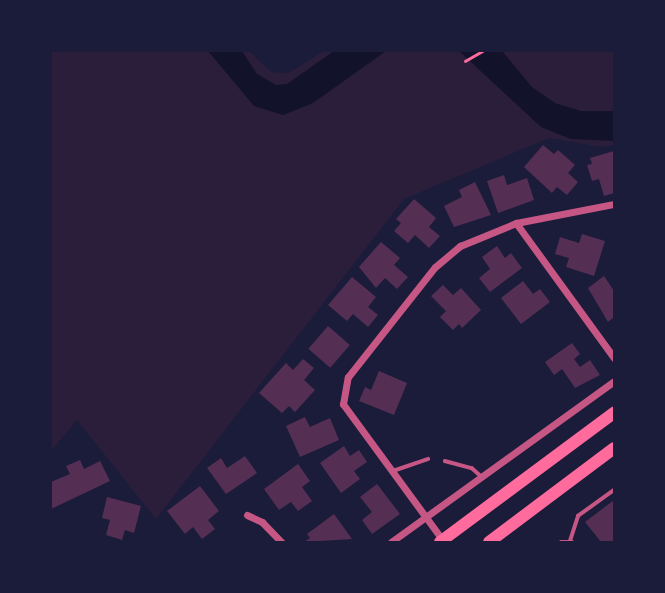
<!DOCTYPE html>
<html>
<head>
<meta charset="utf-8">
<style>
	body { margin:0 }
	#map { position:relative; width:665px; height:593px; overflow:hidden; background:#1b1b3a; font-family:"Asap Condensed",sans-serif }
	div>[style] { position:absolute }
	.green>* { inset:0; background:#2a1e3b }
	.water>* { inset:0; background:#12122b }
	.building>* { inset:0; background:#542f53; transform-origin:0 0 }
	.path>* { height:2.5px; margin:-1.25px; padding:0 1.25px; transform-origin:1.25px; border-radius:1.25px; background:#ff6b9d }
	.service>* { height:3.5px; margin:-1.75px; padding:0 1.75px; transform-origin:1.75px; border-radius:1.75px; background:#c65784 }
	.minor>* { height:7px; margin:-3.5px; padding:0 3.5px; transform-origin:3.5px; border-radius:3.5px; background:#c65784 }
	.trunk>* { height:12px; margin:-6px; padding:0 6px; transform-origin:6px; border-radius:6px; background:#ff6b9d }
	span { translate:-50% -50%; white-space:nowrap; text-align:center; line-height:1.15; -webkit-text-stroke:6px #1b1b3a; paint-order:stroke }
	.frame { position:absolute; inset:0; border:52px solid #1b1b3a; pointer-events:none }
</style>
</head>
<body>
<div id="map">
	<div class="green">
		<i style="clip-path:polygon(51px 51px,249px 51px,271px 72px,289px 73px,323px 51px,614px 51px,614px 145px,601px 147px,549px 138px,404px 199px,156px 519px,77px 420px,51px 451px)"></i>
	</div>
	<div class="water">
		<i style="clip-path:polygon(208px 51px,242px 51px,257px 74px,276px 85px,287px 84px,334px 51px,386px 51px,313px 103px,283px 115px,254px 106px)"></i>
		<i style="clip-path:polygon(459px 51px,502px 51px,532px 87px,555px 103px,581px 111px,614px 111px,614px 141px,571px 139px,541px 127px)"></i>
	</div>
	<div class="building">
		<i style="clip-path:polygon(543px 145px,554px 154px,558px 150px,575px 165px,568px 173px,578px 182px,567px 195px,557px 187px,552px 193px,524px 167px)"></i>
		<i style="clip-path:polygon(614px 151px,614px 193px,604px 196px,599px 179px,592px 181px,587px 165px,592px 164px,590px 158px)"></i>
		<i style="clip-path:polygon(504px 175px,507px 185px,527px 178px,534px 200px,498px 213px,487px 181px)"></i>
		<i style="clip-path:polygon(475px 182px,491px 215px,454px 227px,444px 206px,462px 197px,459px 190px)"></i>
		<i style="clip-path:polygon(414px 199px,436px 218px,429px 227px,440px 236px,429px 248px,415px 235px,408px 243px,394px 231px,401px 223px,396px 219px)"></i>
		<i style="clip-path:polygon(582px 234px,605px 241px,594px 276px,566px 267px,569px 258px,555px 254px,560px 237px,579px 243px)"></i>
		<i style="clip-path:polygon(381px 242px,400px 258px,394px 265px,408px 277px,397px 289px,385px 278px,376px 288px,359px 267px)"></i>
		<i style="clip-path:polygon(497px 246px,505px 258px,511px 253px,522px 268px,490px 292px,479px 278px,490px 269px,482px 257px)"></i>
		<i style="clip-path:polygon(604px 276px,614px 291px,614px 317px,608px 322px,588px 288px)"></i>
		<i style="clip-path:polygon(352px 277px,376px 297px,368px 307px,378px 315px,368px 327px,353px 314px,347px 321px,328px 305px)"></i>
		<i style="clip-path:polygon(523px 281px,533px 294px,540px 289px,550px 302px,521px 324px,501px 298px)"></i>
		<i style="clip-path:polygon(443px 285px,453px 295px,461px 288px,481px 310px,462px 328px,459px 324px,453px 330px,440px 317px,446px 311px,431px 296px)"></i>
		<i style="left:328px;top:326px;width:29px;height:30px;rotate:41deg"></i>
		<i style="clip-path:polygon(572px 343px,580px 354px,574px 359px,580px 367px,590px 360px,600px 375px,575px 388px,562px 369px,554px 375px,545px 362px)"></i>
		<i style="clip-path:polygon(303px 359px,314px 368px,304px 380px,315px 390px,295px 412px,289px 406px,282px 413px,259px 393px,286px 363px,293px 370px)"></i>
		<i style="clip-path:polygon(379px 371px,407px 383px,394px 415px,359px 401px,365px 387px,371px 390px)"></i>
		<i style="clip-path:polygon(305px 417px,310px 427px,330px 418px,339px 440px,300px 457px,286px 426px)"></i>
		<i style="clip-path:polygon(344px 446px,350px 456px,359px 450px,367px 462px,354px 471px,360px 479px,341px 493px,320px 463px)"></i>
		<i style="clip-path:polygon(245px 456px,257px 473px,226px 494px,207px 468px,221px 458px,227px 468px)"></i>
		<i style="clip-path:polygon(80px 460px,84px 469px,100px 461px,110px 481px,51px 509px,51px 482px,70px 474px,66px 466px)"></i>
		<i style="clip-path:polygon(298px 464px,310px 481px,302px 487px,312px 501px,298px 511px,291px 502px,279px 510px,264px 489px)"></i>
		<i style="clip-path:polygon(377px 484px,400px 514px,372px 534px,362px 520px,372px 512px,360px 497px)"></i>
		<i style="clip-path:polygon(200px 486px,219px 511px,208px 520px,215px 529px,202px 539px,193px 527px,185px 534px,167px 511px)"></i>
		<i style="clip-path:polygon(107px 497px,141px 506px,134px 533px,125px 530px,122px 540px,106px 535px,110px 520px,102px 518px)"></i>
		<i style="clip-path:polygon(614px 500px,614px 542px,601px 542px,585px 522px)"></i>
		<i style="clip-path:polygon(334px 514px,352px 539px,304px 542px,310px 538px,307px 534px)"></i>
	</div>
	<div class="path">
		<i style="left:465px;top:61px;width:20px;rotate:-30deg"></i>
	</div>
	<div class="service">
		<i style="left:445px;top:461px;width:28px;rotate:15deg"></i>
		<i style="left:472px;top:468px;width:12px;rotate:42deg"></i>
		<i style="left:393px;top:471px;width:37px;rotate:-19deg"></i>
		<i style="left:570px;top:541px;width:26px;rotate:-72deg"></i>
		<i style="left:578px;top:516px;width:44px;rotate:-35.8deg"></i>
		<i style="left:561px;top:542px;width:11px"></i>
	</div>
	<div class="minor">
		<i style="left:516px;top:223px;width:167px;rotate:54deg"></i>
		<i style="left:247px;top:515px;width:17px;rotate:25deg"></i>
		<i style="left:262px;top:522px;width:28px;rotate:46deg"></i>
		<i style="left:391px;top:542px;width:275px;rotate:-35.8deg"></i>
		<i style="left:444px;top:542px;width:171px;rotate:-126.2deg"></i>
		<i style="left:343px;top:404px;width:27px;rotate:-80deg"></i>
		<i style="left:348px;top:377px;width:140px;rotate:-51.7deg"></i>
		<i style="left:435px;top:267px;width:33px;rotate:-40deg"></i>
		<i style="left:460px;top:246px;width:61px;rotate:-22.3deg"></i>
		<i style="left:516px;top:223px;width:100px;rotate:-11deg"></i>
	</div>
	<div class="trunk">
		<i style="left:440px;top:542px;width:217px;rotate:-36.6deg"></i>
		<i style="left:489px;top:542px;width:156px;rotate:-36.9deg"></i>
	</div>
	<div class="frame"></div>
</div>
</body>
</html>
